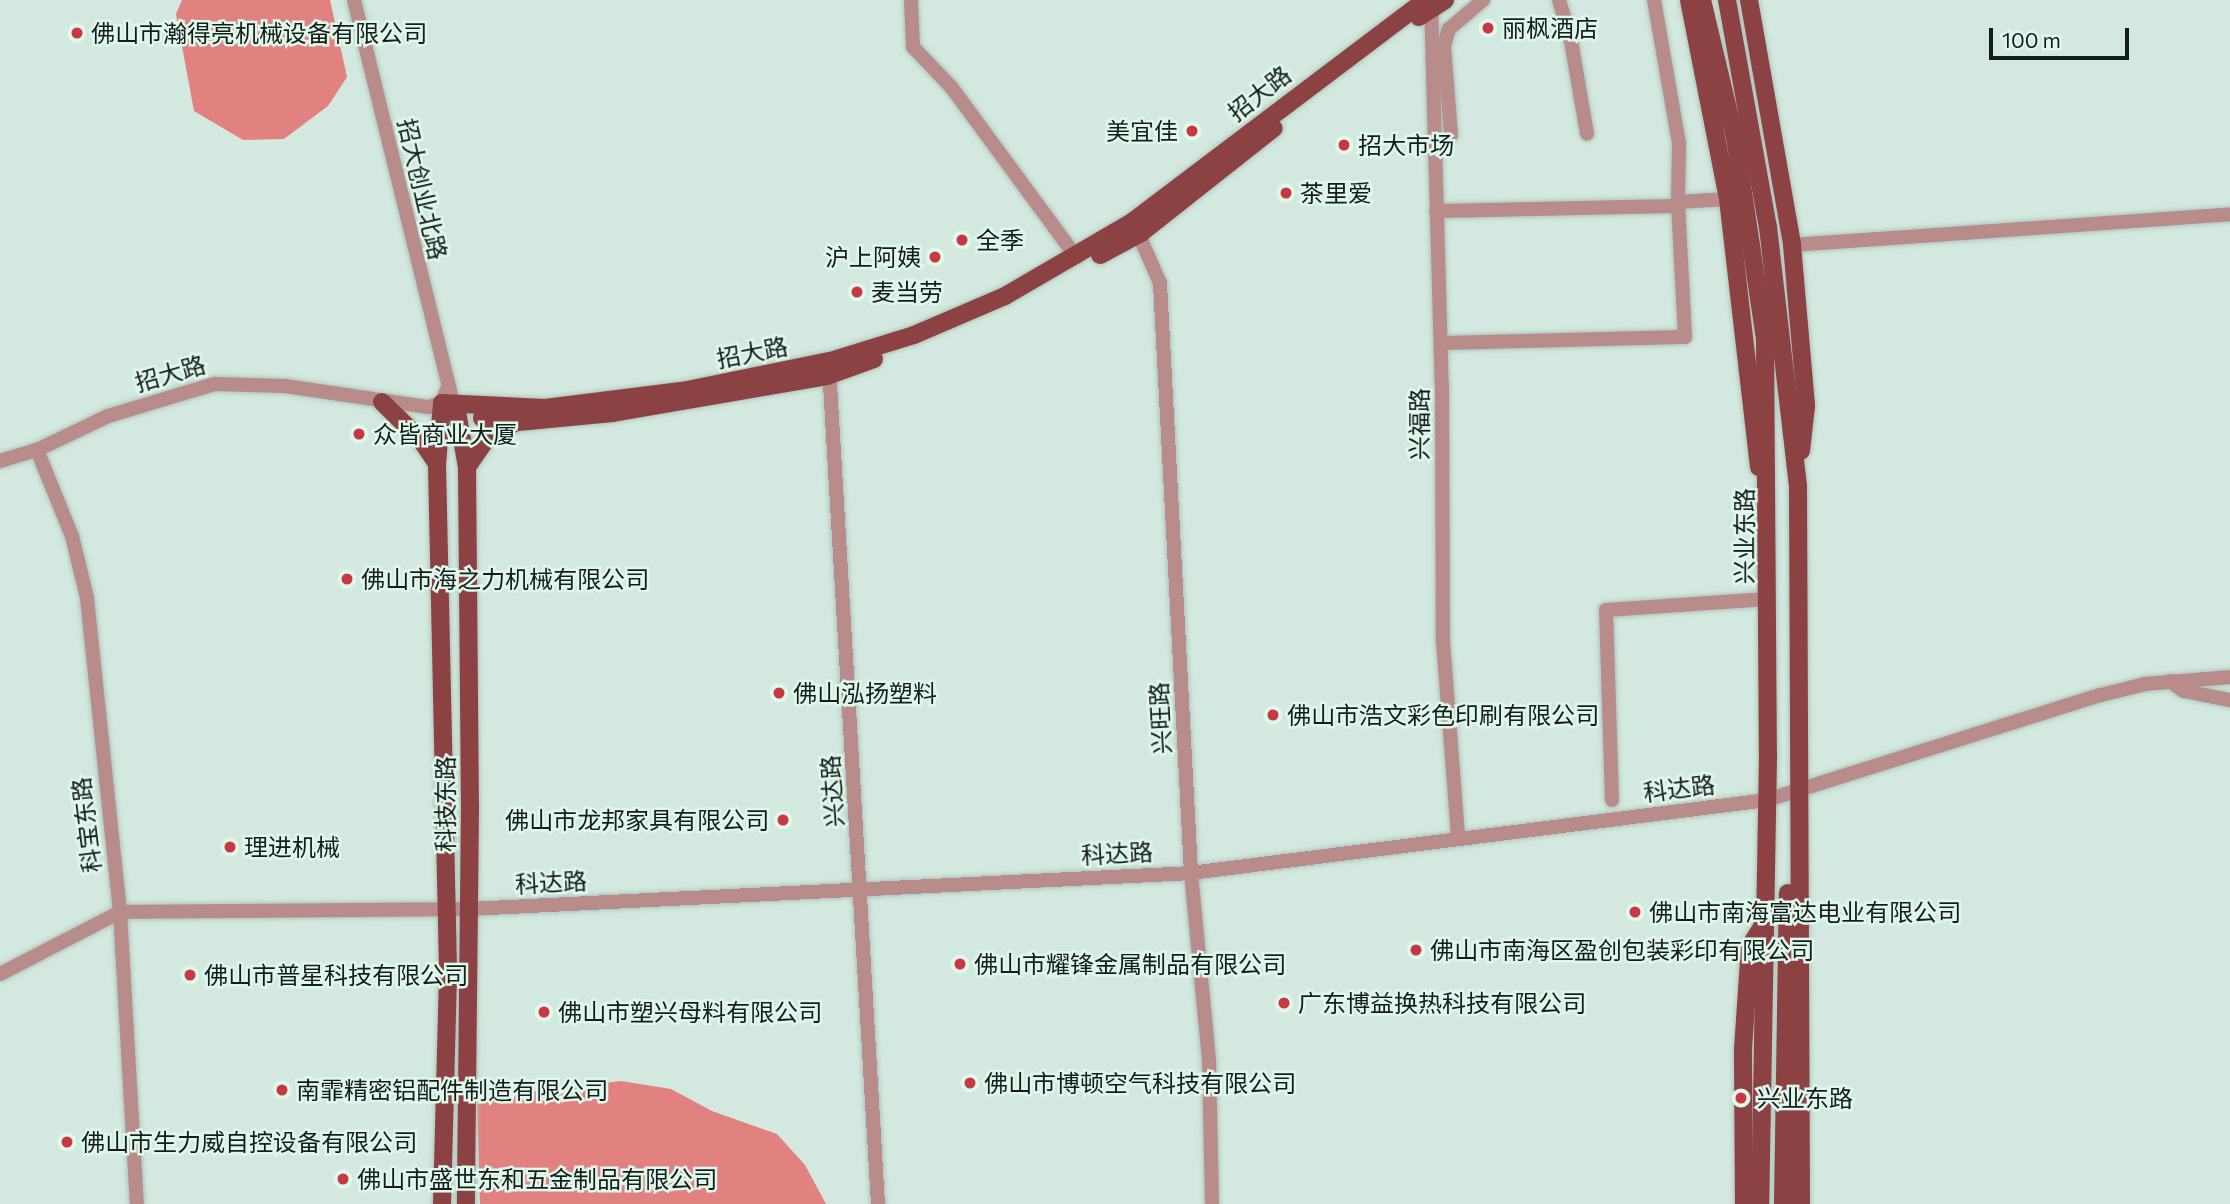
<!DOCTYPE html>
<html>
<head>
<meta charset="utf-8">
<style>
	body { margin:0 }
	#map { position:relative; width:2230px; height:1204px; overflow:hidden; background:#d3e9df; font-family:Commissioner,"Noto Sans SC",sans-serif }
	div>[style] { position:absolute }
	.forest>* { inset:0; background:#e28280 }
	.roads { filter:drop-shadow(0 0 2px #b1c4bc) drop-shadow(0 0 2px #b1c4bc) }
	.minor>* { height:14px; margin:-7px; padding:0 7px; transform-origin:7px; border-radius:7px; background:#b88c8a }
	.major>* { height:18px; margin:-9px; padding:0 9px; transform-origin:9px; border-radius:9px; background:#8c4242 }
	.dots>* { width:19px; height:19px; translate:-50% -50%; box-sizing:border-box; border:4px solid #e0f7ec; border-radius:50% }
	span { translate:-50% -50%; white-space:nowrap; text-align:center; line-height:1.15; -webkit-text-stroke:5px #e0f7ec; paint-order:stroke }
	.poi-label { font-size:24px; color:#151d1a }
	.left { translate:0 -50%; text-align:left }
	.right { translate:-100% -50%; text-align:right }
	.street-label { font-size:24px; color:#151d1a }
	.scale { position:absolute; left:1989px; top:28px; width:140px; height:32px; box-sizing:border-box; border:4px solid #151d1a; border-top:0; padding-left:9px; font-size:21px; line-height:24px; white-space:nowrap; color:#151d1a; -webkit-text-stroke:5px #e0f7ec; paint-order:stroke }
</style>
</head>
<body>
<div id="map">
	<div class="forest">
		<i style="clip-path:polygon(182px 0,330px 0,347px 77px,328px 106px,284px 139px,243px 140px,194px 111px,176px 14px)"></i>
		<i style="clip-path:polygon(621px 1081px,671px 1089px,712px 1111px,777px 1134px,805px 1165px,826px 1204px,480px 1204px,477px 1104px,520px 1093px)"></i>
	</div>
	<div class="roads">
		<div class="minor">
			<i style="left:354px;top:0;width:408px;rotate:76.2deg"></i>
			<i style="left:911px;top:0;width:47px;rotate:87.6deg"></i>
			<i style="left:913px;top:47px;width:57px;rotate:46.4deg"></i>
			<i style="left:952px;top:88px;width:210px;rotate:53.7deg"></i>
			<i style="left:1559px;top:0;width:43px;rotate:73.7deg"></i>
			<i style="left:1571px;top:41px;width:94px;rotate:80.2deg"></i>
			<i style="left:1654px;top:0;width:145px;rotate:80.1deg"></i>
			<i style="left:1679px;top:143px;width:59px;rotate:91deg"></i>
			<i style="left:1431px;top:1px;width:382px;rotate:88.4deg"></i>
			<i style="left:1442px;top:383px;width:258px;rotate:89.8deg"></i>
			<i style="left:1443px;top:641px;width:197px;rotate:85.6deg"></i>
			<i style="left:1451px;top:135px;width:89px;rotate:-94.5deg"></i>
			<i style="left:1444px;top:46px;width:18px;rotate:-74deg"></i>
			<i style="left:1449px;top:29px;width:45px;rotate:-40.5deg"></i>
			<i style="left:1436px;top:211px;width:242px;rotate:-1.2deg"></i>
			<i style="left:1135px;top:226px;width:62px;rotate:66.3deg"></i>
			<i style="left:1160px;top:283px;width:591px;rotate:86.99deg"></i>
			<i style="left:1191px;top:873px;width:188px;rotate:84.5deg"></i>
			<i style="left:1209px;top:1060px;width:144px;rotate:88.8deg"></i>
			<i style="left:1792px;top:245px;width:439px;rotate:-4deg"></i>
			<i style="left:1441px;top:343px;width:244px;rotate:-1.4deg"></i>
			<i style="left:1685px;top:337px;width:135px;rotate:-93deg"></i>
			<i style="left:1678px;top:202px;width:50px;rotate:-3.4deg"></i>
			<i style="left:829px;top:367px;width:838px;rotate:86.65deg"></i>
			<i style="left:37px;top:450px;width:93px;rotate:67.9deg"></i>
			<i style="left:72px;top:536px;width:64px;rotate:76.4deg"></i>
			<i style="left:87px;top:598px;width:316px;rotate:84deg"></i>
			<i style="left:120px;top:912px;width:292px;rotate:86.7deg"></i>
			<i style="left:0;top:461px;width:39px;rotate:-17deg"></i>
			<i style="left:37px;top:450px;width:79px;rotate:-25.6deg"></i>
			<i style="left:108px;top:416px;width:112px;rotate:-16.7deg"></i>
			<i style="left:215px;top:384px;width:70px;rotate:1.6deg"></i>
			<i style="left:285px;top:386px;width:145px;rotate:8.4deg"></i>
			<i style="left:428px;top:407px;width:15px;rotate:-16deg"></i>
			<i style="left:442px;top:403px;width:15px;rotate:-70deg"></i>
			<i style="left:2170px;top:681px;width:17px;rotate:36deg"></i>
			<i style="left:2184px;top:691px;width:47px;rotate:11.1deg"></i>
			<i style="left:1612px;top:800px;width:190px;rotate:-91.8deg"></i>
			<i style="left:1606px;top:610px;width:162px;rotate:-3.9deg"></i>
			<i style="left:0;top:974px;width:135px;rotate:-27.3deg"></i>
			<i style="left:120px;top:912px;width:349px;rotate:-0.5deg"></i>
			<i style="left:469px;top:909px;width:723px;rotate:-2.85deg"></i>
			<i style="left:1191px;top:873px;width:581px;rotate:-7.22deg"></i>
			<i style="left:1767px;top:800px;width:350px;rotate:-17.5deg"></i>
			<i style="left:2101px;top:695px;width:45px;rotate:-14deg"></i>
			<i style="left:2145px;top:684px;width:85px;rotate:-4.7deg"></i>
		</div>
		<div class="major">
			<i style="left:1689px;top:0;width:203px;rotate:78.9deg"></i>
			<i style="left:1728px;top:199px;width:270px;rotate:83.4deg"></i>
			<i style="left:1702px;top:0;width:142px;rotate:76.6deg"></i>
			<i style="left:1735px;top:138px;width:203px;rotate:81.5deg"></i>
			<i style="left:1765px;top:339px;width:417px;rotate:89.6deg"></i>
			<i style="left:1768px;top:756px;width:448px;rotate:91deg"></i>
			<i style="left:1727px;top:0;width:231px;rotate:79.8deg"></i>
			<i style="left:1768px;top:227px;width:261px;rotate:83.4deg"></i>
			<i style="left:1798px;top:486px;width:718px;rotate:89.76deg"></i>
			<i style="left:1749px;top:0;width:249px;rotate:80deg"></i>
			<i style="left:1792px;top:245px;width:162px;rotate:85deg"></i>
			<i style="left:1806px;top:406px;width:45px;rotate:96.3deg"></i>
			<i style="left:1419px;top:17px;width:31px;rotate:-33deg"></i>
			<i style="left:1100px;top:255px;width:47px;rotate:-28.2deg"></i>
			<i style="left:1141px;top:233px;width:169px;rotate:-38.3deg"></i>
			<i style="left:382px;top:402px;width:54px;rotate:44.3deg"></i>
			<i style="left:421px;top:440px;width:29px;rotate:56deg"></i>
			<i style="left:456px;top:406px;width:62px;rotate:79.8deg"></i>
			<i style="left:467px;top:467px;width:339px;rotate:89.5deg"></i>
			<i style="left:470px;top:806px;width:398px;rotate:90.6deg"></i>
			<i style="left:482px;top:418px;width:36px;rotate:6deg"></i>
			<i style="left:518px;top:422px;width:95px;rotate:-5.4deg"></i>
			<i style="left:613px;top:413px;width:217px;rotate:-9.8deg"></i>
			<i style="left:827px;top:376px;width:50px;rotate:-19.9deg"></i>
			<i style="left:467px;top:467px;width:40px;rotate:-55.1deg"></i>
			<i style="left:490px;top:434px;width:27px;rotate:-24deg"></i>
			<i style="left:442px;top:1204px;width:235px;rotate:-88.5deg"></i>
			<i style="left:448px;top:969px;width:505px;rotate:-91.25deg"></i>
			<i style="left:437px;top:464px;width:61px;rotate:-85.3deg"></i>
			<i style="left:442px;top:403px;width:103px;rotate:2.8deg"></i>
			<i style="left:545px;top:408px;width:143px;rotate:-7.2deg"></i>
			<i style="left:687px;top:390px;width:146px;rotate:-11.5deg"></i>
			<i style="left:830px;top:361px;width:88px;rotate:-17.2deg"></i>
			<i style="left:914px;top:335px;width:99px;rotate:-23.2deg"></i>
			<i style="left:1005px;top:296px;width:147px;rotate:-30.2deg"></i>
			<i style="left:1132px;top:222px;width:368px;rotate:-37.1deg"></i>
			<i style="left:1744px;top:1204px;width:155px;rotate:-90.4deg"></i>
			<i style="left:1743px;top:1049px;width:103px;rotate:-86.1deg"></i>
			<i style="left:1750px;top:946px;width:26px;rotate:-58deg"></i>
			<i style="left:1783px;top:1204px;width:311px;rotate:-89.1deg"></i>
		</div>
	</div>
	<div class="dots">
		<i style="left:1488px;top:28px;background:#c83841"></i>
		<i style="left:77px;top:33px;background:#c83841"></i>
		<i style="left:1192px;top:131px;background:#c83841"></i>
		<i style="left:1344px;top:145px;background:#c83841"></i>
		<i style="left:1286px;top:193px;background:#c83841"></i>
		<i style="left:962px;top:240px;background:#c83841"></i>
		<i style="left:935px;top:257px;background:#c83841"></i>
		<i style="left:857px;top:292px;background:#c83841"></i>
		<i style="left:359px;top:434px;background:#c83841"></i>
		<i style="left:347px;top:579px;background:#c83841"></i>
		<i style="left:779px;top:693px;background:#c83841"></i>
		<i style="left:1273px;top:715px;background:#c83841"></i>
		<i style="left:783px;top:820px;background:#c83841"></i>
		<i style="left:230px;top:847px;background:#c83841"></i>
		<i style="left:1635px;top:912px;background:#c83841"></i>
		<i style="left:1416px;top:950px;background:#c83841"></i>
		<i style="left:960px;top:964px;background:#c83841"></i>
		<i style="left:190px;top:975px;background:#c83841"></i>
		<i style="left:1284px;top:1003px;background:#c83841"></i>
		<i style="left:544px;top:1012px;background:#c83841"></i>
		<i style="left:970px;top:1083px;background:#c83841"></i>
		<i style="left:282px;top:1090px;background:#c83841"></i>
		<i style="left:1741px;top:1098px;background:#c83841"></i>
		<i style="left:67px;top:1142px;background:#c83841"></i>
		<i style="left:343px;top:1179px;background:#c83841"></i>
	</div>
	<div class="poi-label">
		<span class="left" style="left:1502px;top:28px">丽枫酒店</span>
		<span class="left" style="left:91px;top:33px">佛山市瀚得亮机械设备有限公司</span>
		<span class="right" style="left:1178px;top:131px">美宜佳</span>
		<span class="left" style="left:1358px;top:145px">招大市场</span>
		<span class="left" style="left:1300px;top:193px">茶里爱</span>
		<span class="left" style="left:976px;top:240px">全季</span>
		<span class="right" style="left:921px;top:257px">沪上阿姨</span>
		<span class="left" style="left:871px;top:292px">麦当劳</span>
		<span class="left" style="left:373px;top:434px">众皆商业大厦</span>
		<span class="left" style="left:361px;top:579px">佛山市海之力机械有限公司</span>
		<span class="left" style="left:793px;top:693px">佛山泓扬塑料</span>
		<span class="left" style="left:1287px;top:715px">佛山市浩文彩色印刷有限公司</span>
		<span class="right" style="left:769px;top:820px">佛山市龙邦家具有限公司</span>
		<span class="left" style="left:244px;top:847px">理进机械</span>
		<span class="left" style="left:1649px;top:912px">佛山市南海富达电业有限公司</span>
		<span class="left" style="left:1430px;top:950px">佛山市南海区盈创包装彩印有限公司</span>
		<span class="left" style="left:974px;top:964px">佛山市耀锋金属制品有限公司</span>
		<span class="left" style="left:204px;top:975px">佛山市普星科技有限公司</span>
		<span class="left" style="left:1298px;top:1003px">广东博益换热科技有限公司</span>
		<span class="left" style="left:558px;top:1012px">佛山市塑兴母料有限公司</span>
		<span class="left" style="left:984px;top:1083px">佛山市博顿空气科技有限公司</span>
		<span class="left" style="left:296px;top:1090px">南霏精密铝配件制造有限公司</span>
		<span class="left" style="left:1757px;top:1098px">兴业东路</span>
		<span class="left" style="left:81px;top:1142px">佛山市生力威自控设备有限公司</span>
		<span class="left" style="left:357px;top:1179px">佛山市盛世东和五金制品有限公司</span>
	</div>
	<div class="street-label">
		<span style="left:1259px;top:93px;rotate:-38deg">招大路</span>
		<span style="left:423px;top:189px;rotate:77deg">招大创业北路</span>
		<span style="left:752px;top:352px;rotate:-11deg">招大路</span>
		<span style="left:170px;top:373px;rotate:-16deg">招大路</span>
		<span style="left:1419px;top:424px;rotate:-90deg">兴福路</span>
		<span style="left:1744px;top:536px;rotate:-90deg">兴业东路</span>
		<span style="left:1160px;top:718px;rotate:-93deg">兴旺路</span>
		<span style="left:1679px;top:788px;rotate:-7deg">科达路</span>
		<span style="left:832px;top:791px;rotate:-94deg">兴达路</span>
		<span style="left:445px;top:804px;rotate:-90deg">科技东路</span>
		<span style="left:86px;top:825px;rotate:-97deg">科宝东路</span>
		<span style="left:1117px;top:853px;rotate:-3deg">科达路</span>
		<span style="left:551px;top:882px;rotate:-3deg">科达路</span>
	</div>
	<div class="scale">100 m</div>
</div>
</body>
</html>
